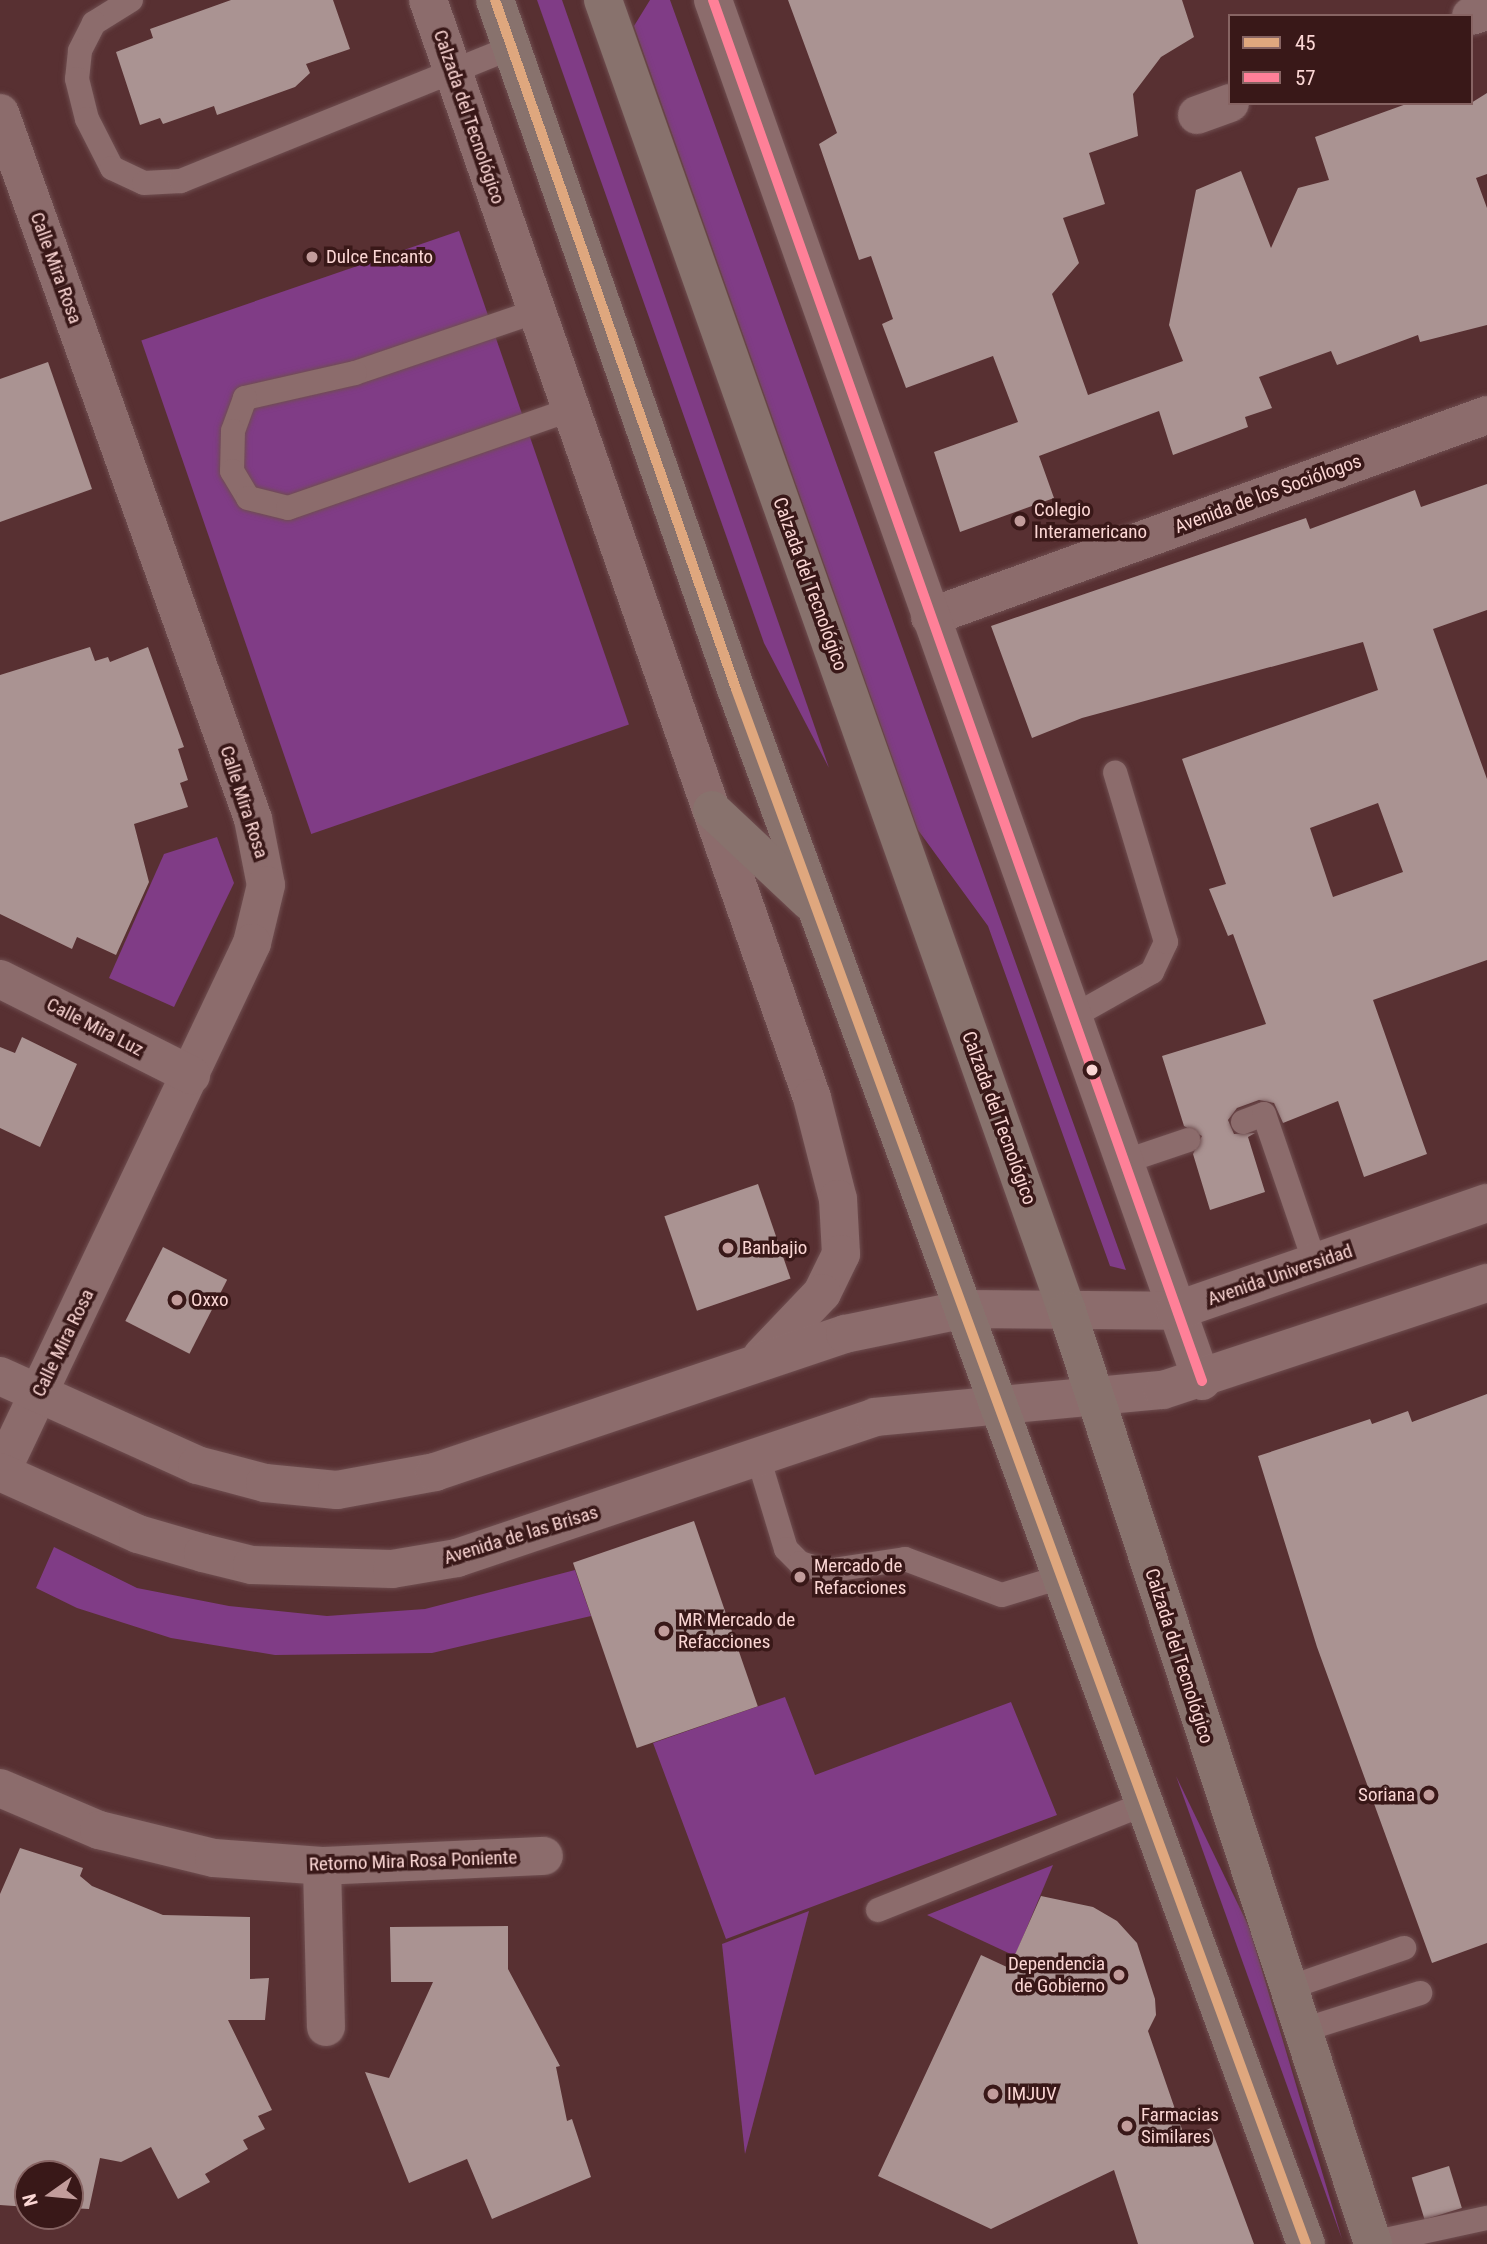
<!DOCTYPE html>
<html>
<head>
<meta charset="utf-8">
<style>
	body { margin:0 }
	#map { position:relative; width:1487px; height:2244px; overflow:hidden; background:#583032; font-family:"Roboto Condensed",sans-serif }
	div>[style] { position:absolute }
	.green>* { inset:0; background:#803c86; transform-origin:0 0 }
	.building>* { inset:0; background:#aa9392; transform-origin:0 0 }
	.roads { filter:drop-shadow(0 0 2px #6f4e50) drop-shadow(0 0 2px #6f4e50) }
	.service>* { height:24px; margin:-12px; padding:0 12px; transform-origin:12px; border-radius:12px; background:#8c6c6c }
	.minor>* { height:38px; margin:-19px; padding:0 19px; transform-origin:19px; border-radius:19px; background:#8c6c6c }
	.tertiary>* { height:38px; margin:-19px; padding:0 19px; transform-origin:19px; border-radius:19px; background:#8c6c6c }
	.primary>* { height:38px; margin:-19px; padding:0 19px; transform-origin:19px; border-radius:19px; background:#88726d }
	.bus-1>* { height:10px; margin:-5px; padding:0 5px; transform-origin:5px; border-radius:5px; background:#dfa77e }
	.bus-2>* { height:10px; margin:-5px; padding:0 5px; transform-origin:5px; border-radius:5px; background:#ff8098 }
	.dots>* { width:19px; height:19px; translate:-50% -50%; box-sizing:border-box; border:4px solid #391818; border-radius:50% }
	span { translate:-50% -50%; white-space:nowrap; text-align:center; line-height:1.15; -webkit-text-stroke:7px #391818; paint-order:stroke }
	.street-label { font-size:19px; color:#fbd6d4 }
	.poi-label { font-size:19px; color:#fbd6d4 }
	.left { translate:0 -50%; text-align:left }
	.right { translate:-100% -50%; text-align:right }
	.legend { position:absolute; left:1228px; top:14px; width:245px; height:91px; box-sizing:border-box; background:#391818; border:2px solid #876463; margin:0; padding:9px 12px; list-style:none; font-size:21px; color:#fbd6d4 }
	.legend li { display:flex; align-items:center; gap:14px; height:35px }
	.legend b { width:35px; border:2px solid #876463 }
	.north { position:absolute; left:14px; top:2160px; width:70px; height:70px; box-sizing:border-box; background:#391818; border:2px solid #876463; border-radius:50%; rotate:255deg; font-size:19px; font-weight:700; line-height:28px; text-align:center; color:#fbd6d4 }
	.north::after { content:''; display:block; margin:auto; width:24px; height:32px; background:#c29c9b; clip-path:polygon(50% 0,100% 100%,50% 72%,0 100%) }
</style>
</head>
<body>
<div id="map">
	<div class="green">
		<i style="clip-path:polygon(537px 0,562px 0,829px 768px,764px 643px)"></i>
		<i style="clip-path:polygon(650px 0,670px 0,1126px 1270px,1110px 1266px,988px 926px,918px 830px,634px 26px)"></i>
		<i style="left:459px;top:231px;width:522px;height:336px;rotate:71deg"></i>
		<i style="clip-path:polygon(217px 837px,234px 883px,174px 1007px,109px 978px,164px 854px)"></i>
		<i style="clip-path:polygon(54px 1547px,137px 1588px,229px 1606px,327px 1616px,425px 1609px,575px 1570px,591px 1616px,432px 1653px,275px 1655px,171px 1638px,77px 1608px,36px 1588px)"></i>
		<i style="clip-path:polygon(785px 1697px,815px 1775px,1011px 1702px,1057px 1815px,726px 1939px,653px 1743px)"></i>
		<i style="clip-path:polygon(1176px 1776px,1249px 1927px,1342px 2239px)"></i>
		<i style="clip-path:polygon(1053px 1865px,1015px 1956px,927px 1915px)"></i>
		<i style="clip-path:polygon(809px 1911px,745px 2154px,722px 1944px)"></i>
	</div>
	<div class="building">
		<i style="clip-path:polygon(231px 0,333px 0,350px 49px,306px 64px,310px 73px,295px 87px,217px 115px,214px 106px,163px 124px,160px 118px,140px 125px,116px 52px,153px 38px,150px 29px)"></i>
		<i style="clip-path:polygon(788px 0,1182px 0,1194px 37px,1161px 57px,1133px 94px,1138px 136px,1089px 153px,1105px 204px,1063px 218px,1079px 263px,1052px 294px,1088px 395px,1183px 361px,1169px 325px,1196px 190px,1241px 171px,1271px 248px,1298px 188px,1329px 180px,1315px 137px,1409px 103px,1471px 103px,1487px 93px,1487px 174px,1476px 178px,1487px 208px,1487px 325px,1420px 342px,1418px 335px,1337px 365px,1331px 351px,1259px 377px,1272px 408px,1245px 417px,1248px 427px,1173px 455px,1159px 411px,1039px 456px,1054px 498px,960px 532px,934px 452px,1018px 422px,993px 356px,906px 388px,882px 324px,893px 319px,871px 256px,859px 260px,819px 144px,837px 133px)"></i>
		<i style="clip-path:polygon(48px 362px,92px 489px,0 522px,0 379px)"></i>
		<i style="clip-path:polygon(evenodd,1487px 484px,1487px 610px,1433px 629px,1487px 779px,1487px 960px,1373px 1000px,1427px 1154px,1364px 1177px,1338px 1101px,1283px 1123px,1274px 1103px,1259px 1100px,1237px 1108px,1228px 1120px,1234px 1134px,1255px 1133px,1248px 1137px,1265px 1192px,1210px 1210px,1193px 1154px,1202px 1136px,1184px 1126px,1162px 1056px,1266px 1024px,1233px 934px,1228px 936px,1209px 889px,1226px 884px,1182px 759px,1378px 690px,1363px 642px,1082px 718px,1032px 738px,991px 626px,1306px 518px,1310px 529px,1415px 490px,1421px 507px,1487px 484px,1378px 803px,1403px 872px,1333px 897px,1310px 828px,1378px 803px)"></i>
		<i style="clip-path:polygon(90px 647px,95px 661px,108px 657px,110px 662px,148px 647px,184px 747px,178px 749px,188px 780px,180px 783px,188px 807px,134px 824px,149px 882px,116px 955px,77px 937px,72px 949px,0 914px,0 675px)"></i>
		<i style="clip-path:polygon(22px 1037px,77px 1064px,40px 1147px,0 1128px,0 1047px,15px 1053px)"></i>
		<i style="left:758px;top:1184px;width:100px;height:99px;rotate:71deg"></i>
		<i style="left:163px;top:1247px;width:72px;height:83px;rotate:27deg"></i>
		<i style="clip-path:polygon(1487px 1394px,1487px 1943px,1432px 1963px,1317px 1647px,1258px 1456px,1370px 1419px,1372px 1424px,1408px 1411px,1412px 1422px)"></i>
		<i style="left:694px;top:1521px;width:196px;height:128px;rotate:71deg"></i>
		<i style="clip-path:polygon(20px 1848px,83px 1868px,80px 1876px,92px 1886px,163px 1915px,250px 1917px,250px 1979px,269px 1978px,265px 2020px,228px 2020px,272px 2110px,258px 2116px,265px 2129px,243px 2140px,248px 2149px,205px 2174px,210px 2182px,178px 2199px,151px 2147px,121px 2162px,100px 2158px,89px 2209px,70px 2208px,70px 2174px,28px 2174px,28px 2207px,0 2205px,0 1894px)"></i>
		<i style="clip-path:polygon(1041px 1896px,1093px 1907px,1117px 1921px,1137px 1943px,1155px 1999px,1156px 2015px,1148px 2031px,1185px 2138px,1211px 2128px,1254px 2244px,1138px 2244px,1114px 2170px,991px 2229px,878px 2176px,981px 1955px,1009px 1968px)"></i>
		<i style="clip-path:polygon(508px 1926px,508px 1969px,560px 2066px,556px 2067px,567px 2121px,572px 2119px,591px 2177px,492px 2219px,467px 2159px,409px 2183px,365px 2072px,389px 2078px,433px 1982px,391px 1982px,390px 1927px)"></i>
		<i style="left:1449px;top:2166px;width:44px;height:39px;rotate:73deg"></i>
	</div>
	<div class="roads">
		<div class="service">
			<i style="left:131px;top:0;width:44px;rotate:148.1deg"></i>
			<i style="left:94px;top:23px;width:31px;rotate:117deg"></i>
			<i style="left:80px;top:51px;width:28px;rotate:96deg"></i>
			<i style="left:77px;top:79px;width:41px;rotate:76deg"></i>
			<i style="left:87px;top:119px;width:55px;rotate:63deg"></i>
			<i style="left:112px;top:168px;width:35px;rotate:25deg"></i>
			<i style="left:144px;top:183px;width:37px;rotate:-3deg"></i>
			<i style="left:181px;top:181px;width:357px;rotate:-22deg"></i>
			<i style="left:537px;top:311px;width:192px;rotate:161.2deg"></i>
			<i style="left:355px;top:373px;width:113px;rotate:167.2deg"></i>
			<i style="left:245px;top:398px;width:35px;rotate:110deg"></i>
			<i style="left:233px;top:431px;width:40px;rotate:91.4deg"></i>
			<i style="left:232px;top:471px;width:31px;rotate:59deg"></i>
			<i style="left:248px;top:498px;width:41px;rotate:14deg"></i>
			<i style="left:288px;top:508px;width:298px;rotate:-19.2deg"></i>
			<i style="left:1072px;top:1017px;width:92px;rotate:-29.4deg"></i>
			<i style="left:1152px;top:972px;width:33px;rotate:-65deg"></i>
			<i style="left:1166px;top:942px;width:177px;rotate:-106.7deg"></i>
			<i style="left:1243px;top:1122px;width:22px;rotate:-21deg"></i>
			<i style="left:1264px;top:1114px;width:157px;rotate:71.1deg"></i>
			<i style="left:1123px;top:1162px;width:69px;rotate:-18.7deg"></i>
			<i style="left:758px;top:1457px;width:96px;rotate:73.1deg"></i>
			<i style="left:786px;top:1549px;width:20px;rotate:45deg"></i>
			<i style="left:800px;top:1563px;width:27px;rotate:17deg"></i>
			<i style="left:826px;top:1571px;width:80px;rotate:-8.6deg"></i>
			<i style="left:905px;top:1559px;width:103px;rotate:20.4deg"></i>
			<i style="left:1002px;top:1595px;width:65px;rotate:-17deg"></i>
			<i style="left:878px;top:1910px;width:289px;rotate:-21.7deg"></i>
			<i style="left:1288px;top:1988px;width:123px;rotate:-19deg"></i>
			<i style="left:1303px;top:2030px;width:123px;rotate:-17.5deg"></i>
			<i style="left:1372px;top:2243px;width:118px;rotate:-12.3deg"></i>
		</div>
		<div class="minor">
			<i style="left:1471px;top:16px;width:17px;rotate:-17deg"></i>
			<i style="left:0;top:113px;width:750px;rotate:70.28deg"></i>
			<i style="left:253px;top:819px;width:67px;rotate:78.9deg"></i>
			<i style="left:266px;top:885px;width:60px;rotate:103.6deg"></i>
			<i style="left:252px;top:943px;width:586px;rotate:115.38deg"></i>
			<i style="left:1197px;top:115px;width:35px;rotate:-20deg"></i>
			<i style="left:930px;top:617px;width:592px;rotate:-19.93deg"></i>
			<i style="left:0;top:979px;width:214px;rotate:26.7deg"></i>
			<i style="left:0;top:1788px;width:108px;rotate:23deg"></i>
			<i style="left:99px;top:1830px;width:118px;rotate:13.7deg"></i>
			<i style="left:214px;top:1858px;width:108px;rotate:4.2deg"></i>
			<i style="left:322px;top:1866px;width:222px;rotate:-2.6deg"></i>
			<i style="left:322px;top:1866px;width:161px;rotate:88.6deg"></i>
		</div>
		<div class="tertiary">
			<i style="left:428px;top:0;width:1163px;rotate:70.72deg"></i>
			<i style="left:812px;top:1098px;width:104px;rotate:75.6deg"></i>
			<i style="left:838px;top:1199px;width:55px;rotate:86.9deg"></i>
			<i style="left:841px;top:1254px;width:43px;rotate:116deg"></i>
			<i style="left:822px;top:1293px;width:87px;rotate:133.6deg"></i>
			<i style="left:713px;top:0;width:1465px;rotate:70.5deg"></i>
			<i style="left:0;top:1376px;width:216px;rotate:24.3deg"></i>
			<i style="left:197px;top:1465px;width:70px;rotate:14.8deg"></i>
			<i style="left:265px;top:1483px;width:72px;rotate:5.6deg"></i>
			<i style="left:337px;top:1490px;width:100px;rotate:-10.4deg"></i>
			<i style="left:435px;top:1472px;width:433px;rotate:-18.6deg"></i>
			<i style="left:845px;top:1334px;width:124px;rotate:-11.7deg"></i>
			<i style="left:966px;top:1309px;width:209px;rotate:0.5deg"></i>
			<i style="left:1175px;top:1311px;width:330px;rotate:-19.1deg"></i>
			<i style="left:0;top:1472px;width:151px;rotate:24.2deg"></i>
			<i style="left:138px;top:1534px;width:68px;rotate:16.3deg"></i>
			<i style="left:203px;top:1553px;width:50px;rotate:13.8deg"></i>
			<i style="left:252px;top:1565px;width:140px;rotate:1.6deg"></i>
			<i style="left:392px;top:1569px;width:66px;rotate:-9.6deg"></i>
			<i style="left:457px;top:1558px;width:441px;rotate:-18.6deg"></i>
			<i style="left:875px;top:1417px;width:289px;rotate:-5.4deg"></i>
			<i style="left:1163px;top:1390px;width:341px;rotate:-18.3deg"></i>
		</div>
		<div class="primary">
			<i style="left:495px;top:0;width:730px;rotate:70.72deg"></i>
			<i style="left:736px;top:689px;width:1656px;rotate:69.87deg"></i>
			<i style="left:603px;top:0;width:1391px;rotate:70.51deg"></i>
			<i style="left:1067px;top:1311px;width:982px;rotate:71.84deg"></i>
			<i style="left:712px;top:810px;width:134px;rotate:43.2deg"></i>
		</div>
	</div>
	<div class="bus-1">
		<i style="left:495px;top:0;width:730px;rotate:70.72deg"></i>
		<i style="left:736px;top:689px;width:1656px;rotate:69.87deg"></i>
	</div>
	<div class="bus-2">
		<i style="left:713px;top:0;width:1465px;rotate:70.5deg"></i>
	</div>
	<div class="dots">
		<i style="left:312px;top:257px;background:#c29c9b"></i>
		<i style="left:1020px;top:521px;background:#c29c9b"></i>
		<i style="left:1092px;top:1070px;background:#fbd6d4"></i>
		<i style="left:728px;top:1248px;background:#c29c9b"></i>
		<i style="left:177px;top:1300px;background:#c29c9b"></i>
		<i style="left:800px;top:1577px;background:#c29c9b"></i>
		<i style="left:664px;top:1631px;background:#c29c9b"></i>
		<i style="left:1429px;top:1795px;background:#c29c9b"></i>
		<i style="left:1119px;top:1975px;background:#c29c9b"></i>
		<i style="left:993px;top:2094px;background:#c29c9b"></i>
		<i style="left:1127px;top:2126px;background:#c29c9b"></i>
	</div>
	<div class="street-label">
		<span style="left:469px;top:117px;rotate:71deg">Calzada del Tecnológico</span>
		<span style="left:56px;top:268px;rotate:70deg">Calle Mira Rosa</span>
		<span style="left:1268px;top:494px;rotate:-20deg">Avenida de los Sociólogos</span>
		<span style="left:810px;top:584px;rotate:70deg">Calzada del Tecnológico</span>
		<span style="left:244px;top:802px;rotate:72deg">Calle Mira Rosa</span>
		<span style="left:95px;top:1027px;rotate:27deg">Calle Mira Luz</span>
		<span style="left:999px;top:1118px;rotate:70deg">Calzada del Tecnológico</span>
		<span style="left:1280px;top:1275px;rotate:-19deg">Avenida Universidad</span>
		<span style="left:63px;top:1343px;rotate:-64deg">Calle Mira Rosa</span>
		<span style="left:521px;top:1535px;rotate:-17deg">Avenida de las Brisas</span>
		<span style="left:1179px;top:1656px;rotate:72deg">Calzada del Tecnológico</span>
		<span style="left:413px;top:1861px;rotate:-2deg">Retorno Mira Rosa Poniente</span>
	</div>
	<div class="poi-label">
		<span class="left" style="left:326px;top:257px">Dulce Encanto</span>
		<span class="left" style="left:1034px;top:521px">Colegio<br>Interamericano</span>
		<span class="left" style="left:742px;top:1248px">Banbajio</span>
		<span class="left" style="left:191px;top:1300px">Oxxo</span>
		<span class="left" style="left:814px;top:1577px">Mercado de<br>Refacciones</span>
		<span class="left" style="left:678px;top:1631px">MR Mercado de<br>Refacciones</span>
		<span class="right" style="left:1415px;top:1795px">Soriana</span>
		<span class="right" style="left:1105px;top:1975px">Dependencia<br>de Gobierno</span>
		<span class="left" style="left:1007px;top:2094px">IMJUV</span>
		<span class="left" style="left:1141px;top:2126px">Farmacias<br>Similares</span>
	</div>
	<ul class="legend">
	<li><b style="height:9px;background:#dfa77e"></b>45</li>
	<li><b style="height:9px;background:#ff8098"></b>57</li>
	</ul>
	<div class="north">N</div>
</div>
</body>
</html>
